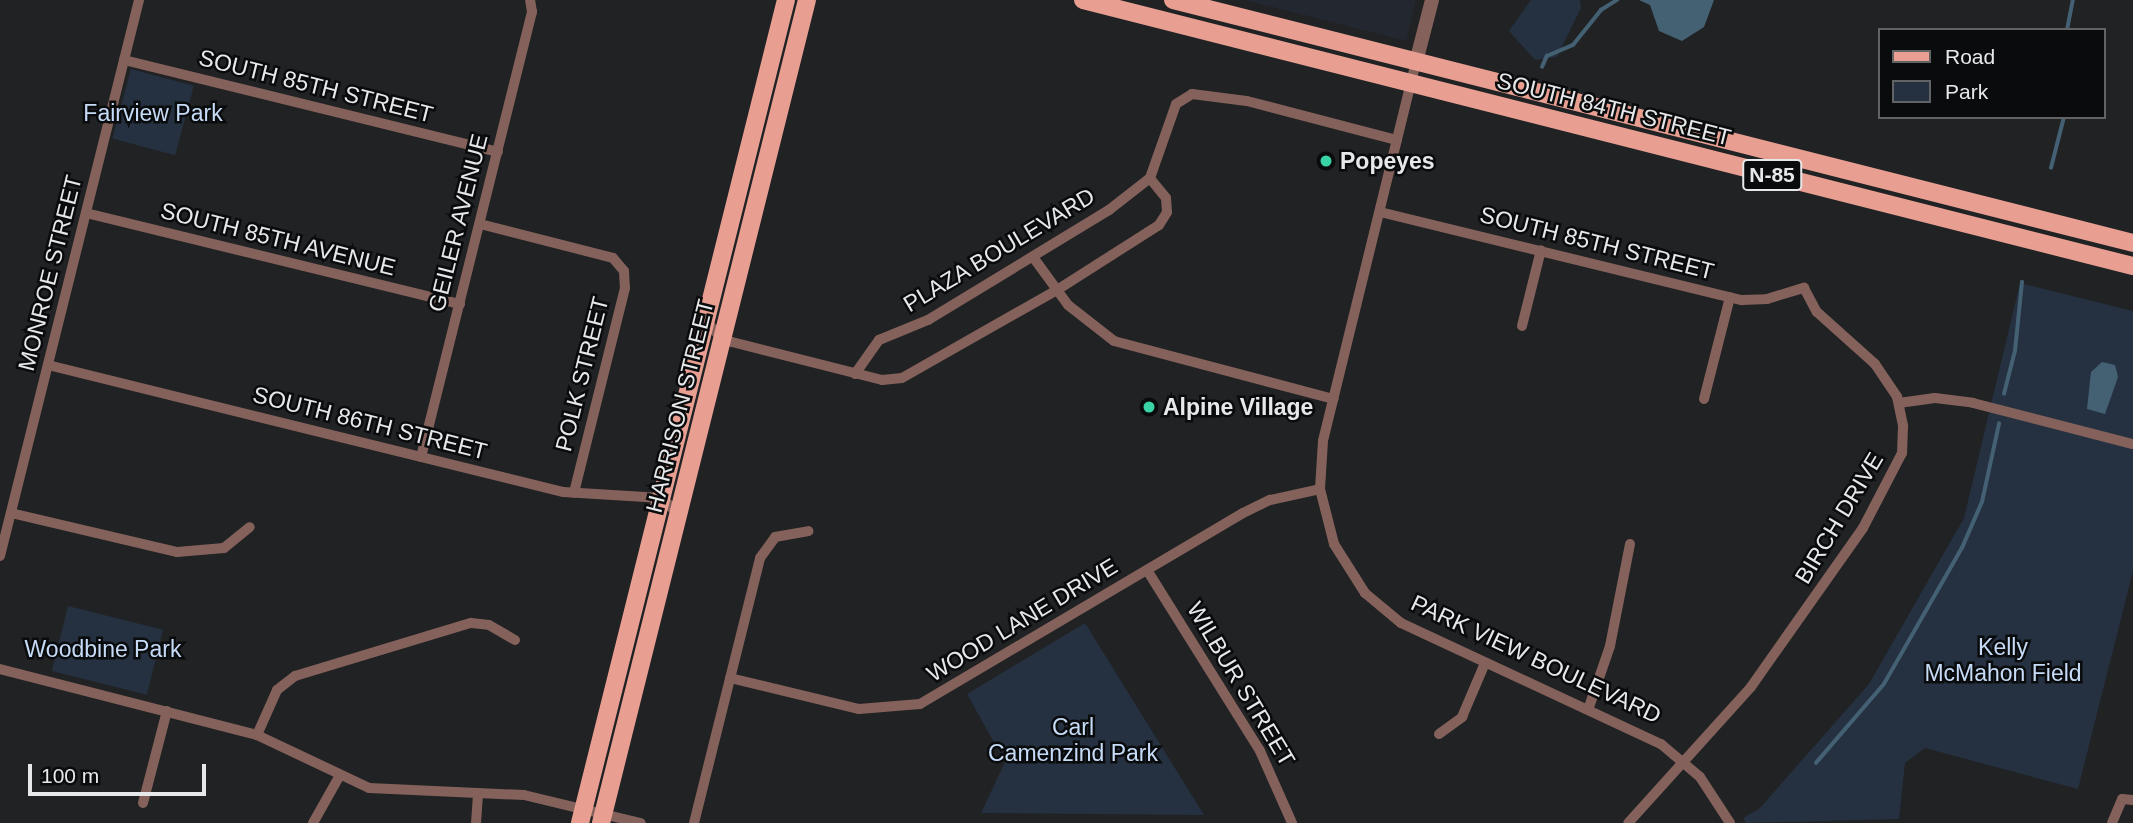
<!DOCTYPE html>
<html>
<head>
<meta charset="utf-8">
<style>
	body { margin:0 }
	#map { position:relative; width:2133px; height:823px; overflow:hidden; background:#202224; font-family:Arial,sans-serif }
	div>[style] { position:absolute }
	.built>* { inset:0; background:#232830 }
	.green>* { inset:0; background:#253140; transform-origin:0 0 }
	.water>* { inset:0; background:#446174 }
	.stream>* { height:3.5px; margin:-1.75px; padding:0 1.75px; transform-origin:1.75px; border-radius:1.75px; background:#446174 }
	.minor>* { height:10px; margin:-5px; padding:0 5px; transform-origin:5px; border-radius:5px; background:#84615a }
	.tertiary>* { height:14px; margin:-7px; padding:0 7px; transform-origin:7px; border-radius:7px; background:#84615a }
	.primary>* { height:18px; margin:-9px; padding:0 9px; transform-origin:9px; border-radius:9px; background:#e89f92 }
	.dots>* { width:19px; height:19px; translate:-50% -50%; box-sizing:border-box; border:4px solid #0a0b0c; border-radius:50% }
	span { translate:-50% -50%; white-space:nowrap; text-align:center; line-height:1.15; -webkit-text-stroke:5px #0a0b0c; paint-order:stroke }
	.shield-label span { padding:2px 5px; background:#0a0b0c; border:2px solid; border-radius:5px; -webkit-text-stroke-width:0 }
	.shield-label { font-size:21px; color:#e7e8ea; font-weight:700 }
	.street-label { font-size:23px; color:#e7e8ea }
	.park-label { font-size:23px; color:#c5dbf7 }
	.poi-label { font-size:23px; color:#e7e8ea; font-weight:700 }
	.left { translate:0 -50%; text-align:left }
	.legend { position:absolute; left:1878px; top:28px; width:228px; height:91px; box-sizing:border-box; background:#0a0b0c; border:2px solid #626365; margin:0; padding:9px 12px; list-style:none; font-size:21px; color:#e7e8ea }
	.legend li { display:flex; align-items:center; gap:14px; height:35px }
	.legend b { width:35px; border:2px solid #626365 }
	.scale { position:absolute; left:28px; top:764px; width:178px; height:32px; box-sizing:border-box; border:4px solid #e7e8ea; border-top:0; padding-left:9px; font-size:21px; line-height:24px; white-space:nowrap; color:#e7e8ea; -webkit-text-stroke:5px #0a0b0c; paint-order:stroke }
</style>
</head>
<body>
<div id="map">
	<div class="built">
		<i style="clip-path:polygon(1245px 0,1416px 0,1406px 41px)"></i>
	</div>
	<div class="green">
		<i style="clip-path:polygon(1531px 0,1580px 0,1581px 8px,1557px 57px,1535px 60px,1509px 31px)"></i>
		<i style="left:131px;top:69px;width:65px;height:72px;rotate:15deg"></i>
		<i style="clip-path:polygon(2020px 283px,2133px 311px,2133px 571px,2078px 789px,1925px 748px,1905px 763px,1899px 819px,1746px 823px,1743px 818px,1759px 809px,1869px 684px,1964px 518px)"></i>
		<i style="left:68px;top:606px;width:98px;height:67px;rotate:14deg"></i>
		<i style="clip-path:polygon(1085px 623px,1204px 815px,981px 813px,1005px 762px,967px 694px)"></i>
	</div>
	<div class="water">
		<i style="clip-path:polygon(1639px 0,1714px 0,1704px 27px,1682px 41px,1659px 31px,1650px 5px)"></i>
		<i style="clip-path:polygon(2102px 362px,2115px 365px,2118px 377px,2105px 414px,2087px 409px,2091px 372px)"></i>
	</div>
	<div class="stream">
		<i style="left:2067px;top:30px;width:31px;rotate:-79deg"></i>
		<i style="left:1542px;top:67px;width:12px;rotate:-66deg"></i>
		<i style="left:1547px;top:56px;width:28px;rotate:-23deg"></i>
		<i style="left:1573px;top:45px;width:45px;rotate:-51.3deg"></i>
		<i style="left:1601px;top:10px;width:19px;rotate:-32deg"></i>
		<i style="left:2051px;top:168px;width:53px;rotate:-75.7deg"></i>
		<i style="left:2004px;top:394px;width:44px;rotate:-75.7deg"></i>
		<i style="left:2015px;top:351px;width:69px;rotate:-84.2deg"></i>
		<i style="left:1816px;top:763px;width:104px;rotate:-49.3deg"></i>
		<i style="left:1884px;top:684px;width:157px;rotate:-60.2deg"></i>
		<i style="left:1962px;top:548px;width:50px;rotate:-66.5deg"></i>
		<i style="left:1982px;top:502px;width:80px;rotate:-77.7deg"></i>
	</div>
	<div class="minor">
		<i style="left:124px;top:60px;width:385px;rotate:13.8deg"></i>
		<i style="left:1416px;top:62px;width:390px;rotate:103.8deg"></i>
		<i style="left:1323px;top:441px;width:48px;rotate:93.6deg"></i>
		<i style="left:1320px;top:489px;width:57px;rotate:75.7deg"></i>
		<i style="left:1334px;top:544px;width:58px;rotate:57.7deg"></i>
		<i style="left:1365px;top:593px;width:47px;rotate:39.8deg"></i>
		<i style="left:1401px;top:623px;width:287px;rotate:25deg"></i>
		<i style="left:1661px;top:744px;width:51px;rotate:40.2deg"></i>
		<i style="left:1700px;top:777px;width:55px;rotate:56.9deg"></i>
		<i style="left:1380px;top:212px;width:373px;rotate:13.7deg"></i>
		<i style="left:1742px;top:300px;width:25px;rotate:-2deg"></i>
		<i style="left:1767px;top:299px;width:39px;rotate:-17deg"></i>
		<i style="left:1804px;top:288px;width:27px;rotate:62deg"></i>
		<i style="left:1817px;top:312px;width:78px;rotate:41.9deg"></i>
		<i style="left:1875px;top:364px;width:40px;rotate:56deg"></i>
		<i style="left:1897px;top:397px;width:30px;rotate:78deg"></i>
		<i style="left:1903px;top:426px;width:27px;rotate:92deg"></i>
		<i style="left:1902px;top:453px;width:85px;rotate:117.5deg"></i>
		<i style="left:1863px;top:528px;width:194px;rotate:125.2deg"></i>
		<i style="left:1751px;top:687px;width:183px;rotate:132.1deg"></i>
		<i style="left:86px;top:213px;width:385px;rotate:13.7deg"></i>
		<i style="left:480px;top:224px;width:137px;rotate:14.3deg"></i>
		<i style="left:613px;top:258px;width:17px;rotate:50deg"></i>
		<i style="left:624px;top:271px;width:17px;rotate:87deg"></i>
		<i style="left:625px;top:288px;width:211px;rotate:104deg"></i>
		<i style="left:1033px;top:257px;width:59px;rotate:53.9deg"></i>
		<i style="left:1068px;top:305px;width:58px;rotate:38deg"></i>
		<i style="left:1114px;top:341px;width:227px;rotate:14.8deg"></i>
		<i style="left:706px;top:321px;width:24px;rotate:48deg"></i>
		<i style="left:722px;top:339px;width:10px;rotate:17deg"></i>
		<i style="left:732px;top:342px;width:155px;rotate:14.2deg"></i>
		<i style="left:882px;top:380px;width:20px;rotate:-6deg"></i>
		<i style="left:902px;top:378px;width:178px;rotate:-29.6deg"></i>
		<i style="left:1057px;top:290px;width:121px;rotate:-32.5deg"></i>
		<i style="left:1159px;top:225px;width:15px;rotate:-58deg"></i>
		<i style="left:1167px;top:212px;width:14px;rotate:-94deg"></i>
		<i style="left:1166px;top:198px;width:26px;rotate:-129deg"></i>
		<i style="left:1522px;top:326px;width:78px;rotate:-76deg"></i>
		<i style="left:48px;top:365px;width:530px;rotate:13.85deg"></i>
		<i style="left:563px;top:492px;width:99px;rotate:3.5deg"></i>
		<i style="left:662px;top:498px;width:23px;rotate:45deg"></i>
		<i style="left:855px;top:374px;width:42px;rotate:-54.8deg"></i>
		<i style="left:879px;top:340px;width:53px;rotate:-22.2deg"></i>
		<i style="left:928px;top:320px;width:212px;rotate:-31.3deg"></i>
		<i style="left:1109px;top:210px;width:52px;rotate:-38deg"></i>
		<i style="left:1150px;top:178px;width:78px;rotate:-70.6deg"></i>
		<i style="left:1176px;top:104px;width:19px;rotate:-32deg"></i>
		<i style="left:1192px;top:94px;width:55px;rotate:7.3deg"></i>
		<i style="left:1247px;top:101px;width:155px;rotate:14.6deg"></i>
		<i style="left:1704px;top:399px;width:105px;rotate:-75.7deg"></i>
		<i style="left:1899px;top:403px;width:36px;rotate:-8deg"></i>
		<i style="left:1935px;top:398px;width:38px;rotate:7deg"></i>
		<i style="left:1973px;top:403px;width:165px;rotate:14.4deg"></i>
		<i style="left:421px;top:457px;width:459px;rotate:-76deg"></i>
		<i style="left:532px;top:12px;width:12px;rotate:-99deg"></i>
		<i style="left:11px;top:513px;width:171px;rotate:13.2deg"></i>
		<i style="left:177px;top:552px;width:47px;rotate:-4.9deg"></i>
		<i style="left:224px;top:548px;width:33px;rotate:-39deg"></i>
		<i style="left:0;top:556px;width:573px;rotate:-75.96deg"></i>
		<i style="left:1147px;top:570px;width:213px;rotate:58deg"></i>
		<i style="left:1260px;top:751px;width:79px;rotate:66deg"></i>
		<i style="left:0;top:669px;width:265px;rotate:14.4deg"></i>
		<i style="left:257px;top:735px;width:124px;rotate:25.3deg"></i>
		<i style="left:369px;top:788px;width:155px;rotate:2.6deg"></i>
		<i style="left:524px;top:795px;width:120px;rotate:13.5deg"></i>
		<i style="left:730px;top:678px;width:133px;rotate:13.5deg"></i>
		<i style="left:859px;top:709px;width:61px;rotate:-4.7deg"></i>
		<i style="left:920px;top:704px;width:375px;rotate:-30.6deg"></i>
		<i style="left:1243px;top:513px;width:30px;rotate:-26deg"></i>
		<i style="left:1270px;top:500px;width:51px;rotate:-12.4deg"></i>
		<i style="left:1589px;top:707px;width:65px;rotate:-71deg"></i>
		<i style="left:1610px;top:646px;width:104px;rotate:-78.9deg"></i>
		<i style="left:1439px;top:734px;width:29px;rotate:-36deg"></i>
		<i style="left:1462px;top:717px;width:59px;rotate:-66.9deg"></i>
		<i style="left:257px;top:735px;width:49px;rotate:-66deg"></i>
		<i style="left:277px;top:690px;width:23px;rotate:-38deg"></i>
		<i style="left:295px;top:676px;width:184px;rotate:-16.8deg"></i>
		<i style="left:471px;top:623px;width:18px;rotate:6deg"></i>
		<i style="left:489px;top:625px;width:30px;rotate:30deg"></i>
		<i style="left:143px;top:803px;width:95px;rotate:-75.4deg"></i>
		<i style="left:313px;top:823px;width:55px;rotate:-60.6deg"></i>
		<i style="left:476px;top:823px;width:30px;rotate:-86deg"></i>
		<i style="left:694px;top:823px;width:273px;rotate:-76deg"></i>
		<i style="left:760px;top:558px;width:26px;rotate:-54deg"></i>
		<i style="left:775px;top:537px;width:34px;rotate:-10deg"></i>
		<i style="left:2112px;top:823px;width:26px;rotate:-67deg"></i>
		<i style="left:2122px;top:799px;width:11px;rotate:5deg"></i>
	</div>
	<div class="tertiary">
		<i style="left:1416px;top:62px;width:64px;rotate:-75.5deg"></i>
	</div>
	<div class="primary">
		<i style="left:1083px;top:0;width:1083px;rotate:14.22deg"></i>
		<i style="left:1173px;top:0;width:990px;rotate:14.2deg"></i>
		<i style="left:580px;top:823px;width:848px;rotate:-75.95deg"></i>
		<i style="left:601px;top:823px;width:848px;rotate:-75.95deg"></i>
	</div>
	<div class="dots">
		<i style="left:1326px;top:161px;background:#38d4a6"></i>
		<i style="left:1149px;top:407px;background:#38d4a6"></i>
	</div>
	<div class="shield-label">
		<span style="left:1772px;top:175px">N-85</span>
	</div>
	<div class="street-label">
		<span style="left:316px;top:86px;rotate:14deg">SOUTH 85TH STREET</span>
		<span style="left:1614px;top:109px;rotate:14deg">SOUTH 84TH STREET</span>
		<span style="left:458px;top:223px;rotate:-76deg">GEILER AVENUE</span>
		<span style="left:278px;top:239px;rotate:14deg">SOUTH 85TH AVENUE</span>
		<span style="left:1597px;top:243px;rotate:14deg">SOUTH 85TH STREET</span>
		<span style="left:999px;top:250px;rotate:-31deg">PLAZA BOULEVARD</span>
		<span style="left:50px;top:273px;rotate:-76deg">MONROE STREET</span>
		<span style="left:582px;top:374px;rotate:-76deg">POLK STREET</span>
		<span style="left:680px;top:406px;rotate:-76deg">HARRISON STREET</span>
		<span style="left:370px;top:423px;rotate:14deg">SOUTH 86TH STREET</span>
		<span style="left:1839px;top:518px;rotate:-59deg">BIRCH DRIVE</span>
		<span style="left:1022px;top:620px;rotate:-31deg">WOOD LANE DRIVE</span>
		<span style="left:1536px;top:659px;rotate:25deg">PARK VIEW BOULEVARD</span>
		<span style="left:1241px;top:684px;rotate:59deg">WILBUR STREET</span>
	</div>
	<div class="park-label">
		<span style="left:153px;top:113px">Fairview Park</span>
		<span style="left:2003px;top:660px">Kelly<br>McMahon Field</span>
		<span style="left:103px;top:649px">Woodbine Park</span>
		<span style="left:1073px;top:740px">Carl<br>Camenzind Park</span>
	</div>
	<div class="poi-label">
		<span class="left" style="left:1340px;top:161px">Popeyes</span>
		<span class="left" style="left:1163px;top:407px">Alpine Village</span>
	</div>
	<ul class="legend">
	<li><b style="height:9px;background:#e89f92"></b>Road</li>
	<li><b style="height:19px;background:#253140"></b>Park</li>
	</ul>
	<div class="scale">100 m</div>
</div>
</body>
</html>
